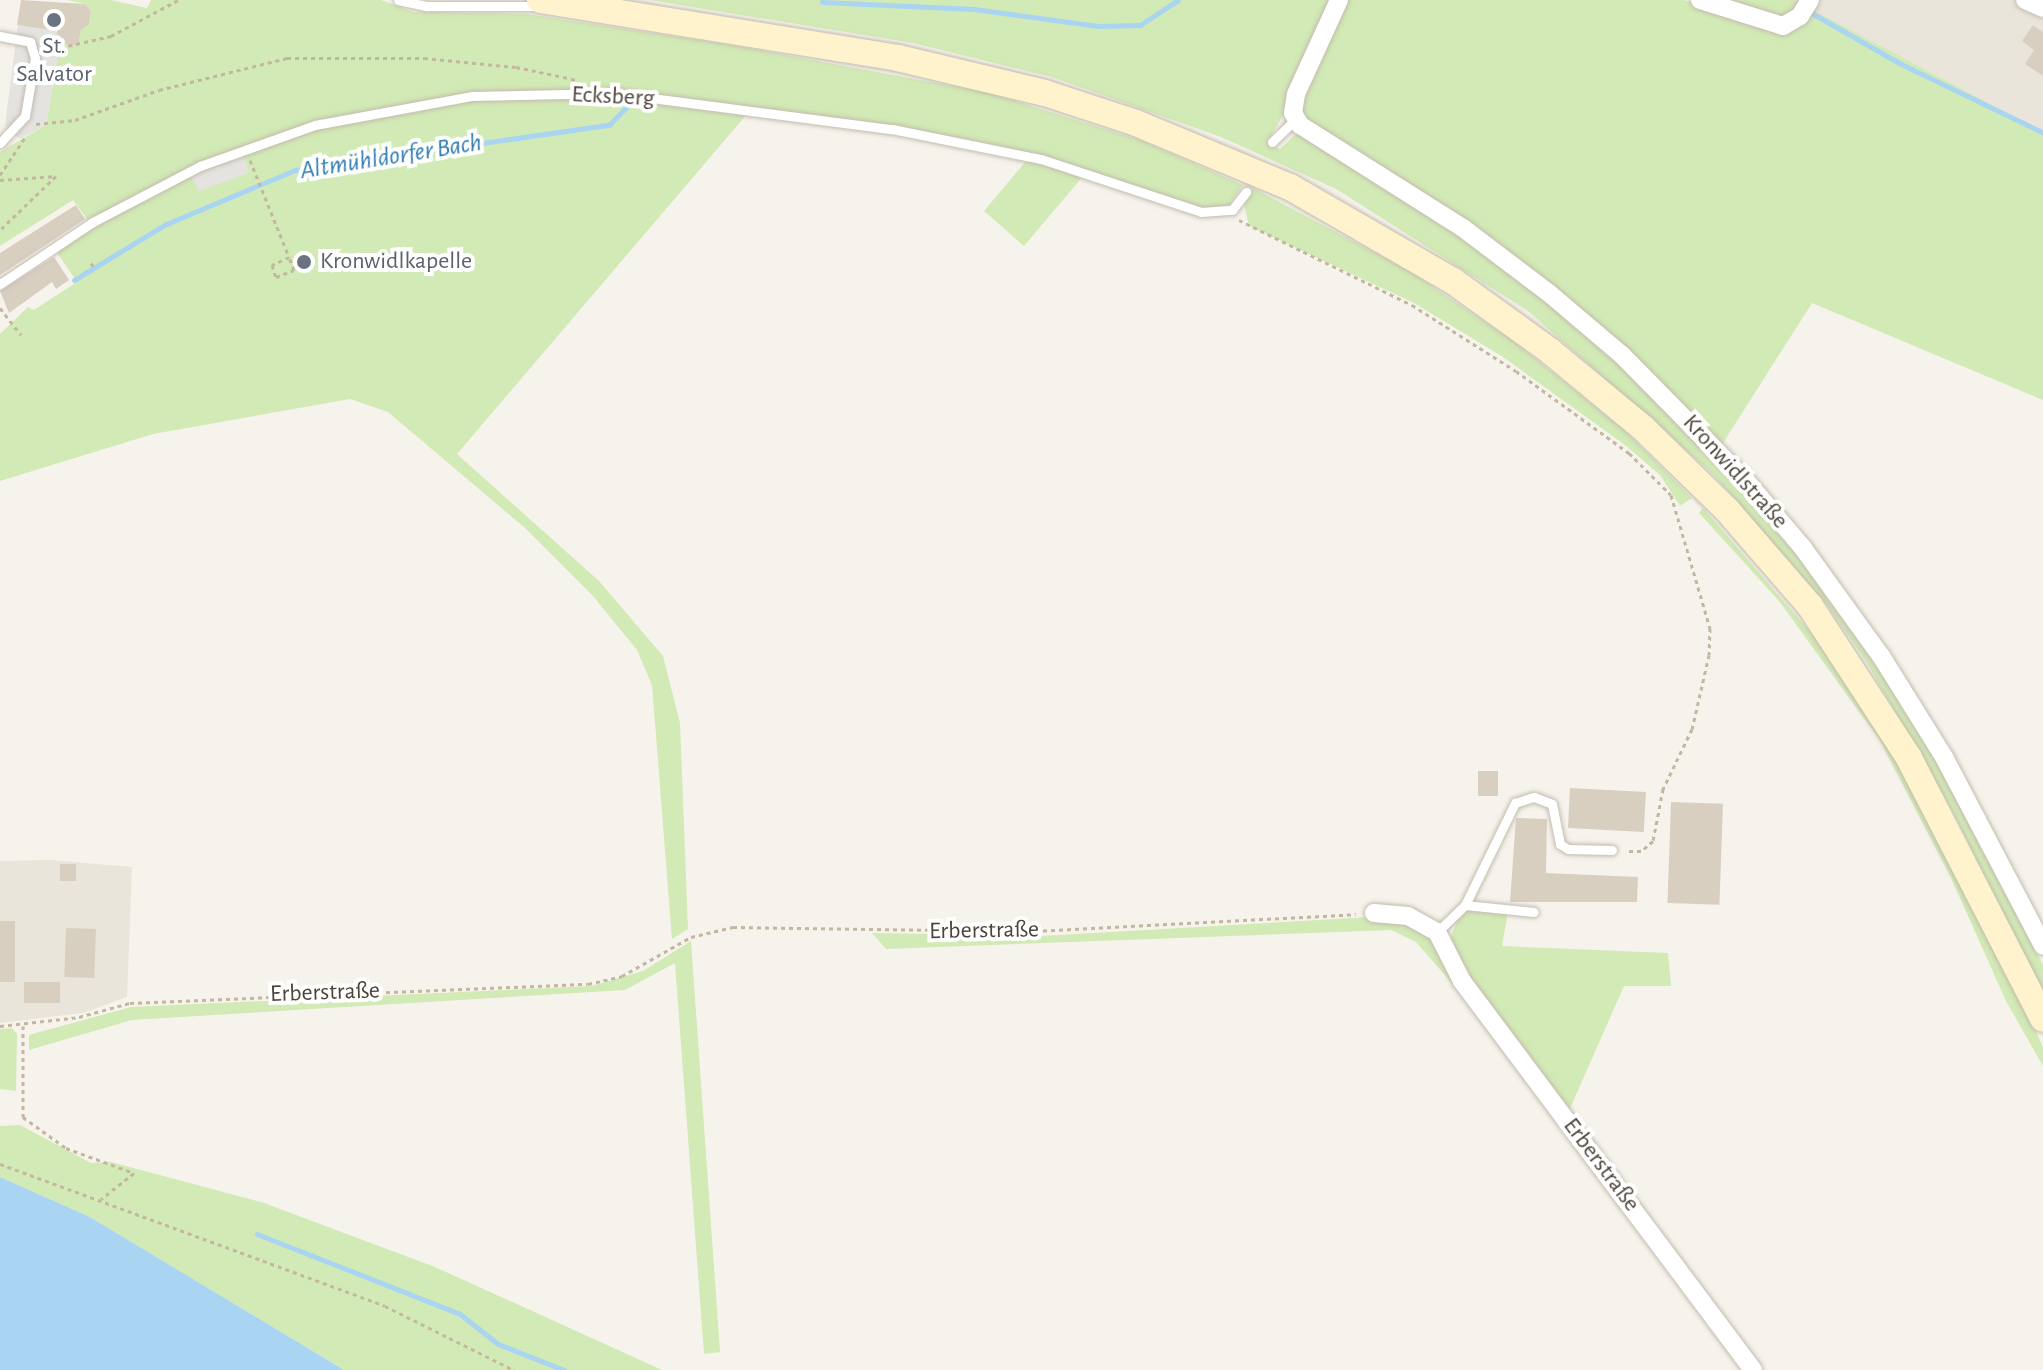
<!DOCTYPE html>
<html>
<head>
<meta charset="utf-8">
<style>
	body { margin:0 }
	#map { position:relative; width:2043px; height:1370px; overflow:hidden; background:#f6f3ec; font-family:"Alegreya Sans",sans-serif }
	div>[style] { position:absolute }
	.residential>* { inset:0; background:#eae5da }
	.green>* { inset:0; background:#d2eab5 }
	.parking>* { inset:0; background:#e5e3e0 }
	.water>* { inset:0; background:#a9d4f2 }
	.stream>* { height:5px; margin:-2.5px; padding:0 2.5px; transform-origin:2.5px; border-radius:2.5px; background:#a9d4f2 }
	.building>* { inset:0; background:#d8cfc1; transform-origin:0 0 }
	.path>* { height:3px; margin-top:-1.5px; transform-origin:0; background:repeating-linear-gradient(90deg,#c4b79f 0 4px,transparent 0 8px) }
	.roads { filter:drop-shadow(0 0 2px #c2bbae) drop-shadow(0 0 2px #c2bbae) }
	.lane>* { height:9px; margin:-4.5px; padding:0 4.5px; transform-origin:4.5px; border-radius:4.5px; background:#fff }
	.street>* { height:18px; margin:-9px; padding:0 9px; transform-origin:9px; border-radius:9px; background:#fff }
	.secondary>* { height:26px; margin:-13px; padding:0 13px; transform-origin:13px; border-radius:13px; background:#fff3cd }
	.dots>* { width:22px; height:22px; translate:-50% -50%; box-sizing:border-box; border:4px solid #fff; border-radius:50% }
	span { translate:-50% -50%; white-space:nowrap; text-align:center; line-height:1.15; -webkit-text-stroke:8px #fff; paint-order:stroke }
	.worship-label { font-size:24px; color:#5b616d }
	.left { translate:0 -50%; text-align:left }
	.street-label { font-size:24px; color:#4b4439 }
	.water-label { font-size:26px; color:#2e7ab2; font-style:italic }
</style>
</head>
<body>
<div id="map">
	<div class="residential">
		<i style="clip-path:polygon(1794px 0,2043px 0,2043px 132px,1900px 60px)"></i>
		<i style="clip-path:polygon(50px 860px,132px 867px,127px 997px,83px 1013px,0 1023px,0 861px)"></i>
	</div>
	<div class="green">
		<i style="clip-path:polygon(67px 0,111px 0,147px 8px,151px 0,381px 0,413px 12px,526px 14px,731px 45px,990px 93px,1140px 140px,1243px 185px,1229px 205px,1205px 209px,1073px 165px,986px 143px,892px 126px,747px 114px,457px 454px,599px 581px,663px 656px,680px 723px,688px 929px,672px 939px,652px 685px,637px 650px,593px 596px,525px 528px,388px 412px,350px 399px,153px 434px,0 481px,0 334px,28px 307px,34px 310px,77px 282px,56px 251px,106px 218px,100px 213px,88px 220px,73px 200px,0 246px,0 152px,46px 125px,57px 59px,55px 42px,78px 46px,81px 30px,89px 24px,91px 11px,85px 4px)"></i>
		<i style="clip-path:polygon(650px 0,1334px 0,1290px 104px,1267px 142px,1280px 149px,1298px 132px,1444px 220px,1615px 353px,1740px 482px,1878px 656px,1997px 871px,2043px 965px,2043px 995px,1953px 812px,1867px 663px,1827px 605px,1712px 473px,1528px 311px,1336px 189px,1221px 137px,1052px 77px,913px 43px)"></i>
		<i style="clip-path:polygon(1344px 0,1684px 0,1770px 28px,1809px 8px,2043px 132px,2043px 400px,1812px 303px,1721px 446px,1661px 385px,1300px 115px,1301px 87px)"></i>
		<i style="clip-path:polygon(1717px 0,1794px 0,1801px 4px,1788px 16px,1771px 18px)"></i>
		<i style="clip-path:polygon(1026px 161px,1084px 175px,1024px 246px,984px 211px)"></i>
		<i style="clip-path:polygon(1253px 188px,1411px 272px,1516px 343px,1624px 430px,1692px 498px,1680px 506px,1660px 475px,1625px 445px,1503px 357px,1414px 303px,1249px 226px,1244px 205px)"></i>
		<i style="clip-path:polygon(1703px 508px,1812px 634px,1911px 782px,2014px 983px,2043px 1047px,2043px 1066px,2006px 1001px,1951px 878px,1879px 739px,1779px 601px,1699px 513px)"></i>
		<i style="clip-path:polygon(1468px 909px,1508px 912px,1502px 946px,1668px 953px,1671px 986px,1624px 986px,1568px 1113px,1458px 965px,1450px 939px,1459px 916px)"></i>
		<i style="clip-path:polygon(1388px 916px,1422px 929px,1432px 940px,1493px 1030px,1416px 942px,1391px 930px,886px 949px,872px 933px,1041px 936px)"></i>
		<i style="clip-path:polygon(691px 941px,720px 1352px,704px 1354px,675px 963px,625px 990px,132px 1020px,29px 1050px,29px 1035px,131px 1007px,592px 986px,643px 971px)"></i>
		<i style="clip-path:polygon(12px 1028px,17px 1034px,16px 1091px,0 1089px,0 1029px)"></i>
		<i style="clip-path:polygon(20px 1125px,91px 1163px,111px 1162px,264px 1203px,435px 1267px,662px 1370px,344px 1370px,90px 1217px,0 1177px,0 1126px)"></i>
	</div>
	<div class="parking">
		<i style="clip-path:polygon(18px 25px,56px 31px,57px 59px,46px 125px,20px 139px,5px 125px)"></i>
		<i style="clip-path:polygon(243px 153px,249px 173px,199px 191px,190px 174px)"></i>
	</div>
	<div class="water">
		<i style="clip-path:polygon(0 1177px,90px 1217px,344px 1370px,0 1370px)"></i>
	</div>
	<div class="stream">
		<i style="left:822px;top:2px;width:152px;rotate:2.6deg"></i>
		<i style="left:974px;top:9px;width:125px;rotate:7.8deg"></i>
		<i style="left:1098px;top:26px;width:42px;rotate:-1.4deg"></i>
		<i style="left:1140px;top:25px;width:45px;rotate:-33.3deg"></i>
		<i style="left:1808px;top:11px;width:105px;rotate:29.7deg"></i>
		<i style="left:1899px;top:63px;width:159px;rotate:25.8deg"></i>
		<i style="left:74px;top:280px;width:105px;rotate:-31.4deg"></i>
		<i style="left:164px;top:225px;width:142px;rotate:-22.8deg"></i>
		<i style="left:295px;top:170px;width:317px;rotate:-8.2deg"></i>
		<i style="left:609px;top:125px;width:28px;rotate:-46deg"></i>
		<i style="left:257px;top:1234px;width:218px;rotate:21.5deg"></i>
		<i style="left:460px;top:1314px;width:48px;rotate:38.3deg"></i>
		<i style="left:498px;top:1344px;width:71px;rotate:21.5deg"></i>
	</div>
	<div class="building">
		<i style="clip-path:polygon(21px 0,85px 4px,91px 11px,89px 24px,81px 30px,78px 46px,55px 42px,57px 31px,17px 25px)"></i>
		<i style="clip-path:polygon(2033px 25px,2043px 32px,2043px 76px,2025px 64px,2034px 50px,2022px 41px)"></i>
		<i style="clip-path:polygon(76px 205px,85px 219px,0 275px,0 253px)"></i>
		<i style="clip-path:polygon(54px 257px,69px 280px,56px 289px,52px 282px,9px 313px,0 291px)"></i>
		<i style="left:1478px;top:771px;width:20px;height:25px"></i>
		<i style="left:1570px;top:788px;width:76px;height:40px;rotate:3deg"></i>
		<i style="left:1671px;top:802px;width:52px;height:101px;rotate:2deg"></i>
		<i style="clip-path:polygon(1516px 818px,1547px 819px,1546px 873px,1638px 877px,1637px 902px,1510px 902px)"></i>
		<i style="left:60px;top:864px;width:16px;height:17px"></i>
		<i style="left:0;top:921px;width:15px;height:61px"></i>
		<i style="left:66px;top:928px;width:30px;height:49px;rotate:2deg"></i>
		<i style="left:24px;top:982px;width:36px;height:21px"></i>
	</div>
	<div class="path">
		<i style="left:45px;top:51px;width:68px;rotate:-12.8deg"></i>
		<i style="left:111px;top:36px;width:76px;rotate:-28.2deg"></i>
		<i style="left:36px;top:124px;width:39px;rotate:-6deg"></i>
		<i style="left:75px;top:120px;width:89px;rotate:-19.7deg"></i>
		<i style="left:159px;top:90px;width:132px;rotate:-14deg"></i>
		<i style="left:287px;top:58px;width:137px"></i>
		<i style="left:424px;top:58px;width:92px;rotate:5.6deg"></i>
		<i style="left:516px;top:67px;width:62px;rotate:12deg"></i>
		<i style="left:250px;top:160px;width:105px;rotate:68.1deg"></i>
		<i style="left:289px;top:257px;width:19px;rotate:155deg"></i>
		<i style="left:272px;top:265px;width:13px;rotate:72deg"></i>
		<i style="left:276px;top:277px;width:19px;rotate:-21deg"></i>
		<i style="left:294px;top:270px;width:14px;rotate:-111deg"></i>
		<i style="left:0;top:175px;width:47px;rotate:-56.3deg"></i>
		<i style="left:0;top:180px;width:56px;rotate:-4.1deg"></i>
		<i style="left:56px;top:176px;width:78px;rotate:136deg"></i>
		<i style="left:1239px;top:220px;width:193px;rotate:26.2deg"></i>
		<i style="left:1412px;top:305px;width:123px;rotate:32.4deg"></i>
		<i style="left:1516px;top:371px;width:140px;rotate:36deg"></i>
		<i style="left:1629px;top:453px;width:59px;rotate:45deg"></i>
		<i style="left:1671px;top:495px;width:139px;rotate:73.7deg"></i>
		<i style="left:1710px;top:628px;width:27px;rotate:92deg"></i>
		<i style="left:1709px;top:655px;width:76px;rotate:102.9deg"></i>
		<i style="left:1692px;top:729px;width:67px;rotate:115.8deg"></i>
		<i style="left:1663px;top:789px;width:53px;rotate:100.9deg"></i>
		<i style="left:1653px;top:841px;width:16px;rotate:140deg"></i>
		<i style="left:1641px;top:851px;width:15px;rotate:180deg"></i>
		<i style="left:91px;top:263px;width:7px;rotate:56deg"></i>
		<i style="left:0;top:308px;width:34px;rotate:52deg"></i>
		<i style="left:0;top:1026px;width:80px;rotate:-6.5deg"></i>
		<i style="left:79px;top:1017px;width:53px;rotate:-15.4deg"></i>
		<i style="left:130px;top:1003px;width:458px;rotate:-2.4deg"></i>
		<i style="left:588px;top:984px;width:35px;rotate:-13deg"></i>
		<i style="left:622px;top:976px;width:79px;rotate:-29.5deg"></i>
		<i style="left:691px;top:937px;width:43px;rotate:-13.4deg"></i>
		<i style="left:733px;top:927px;width:302px;rotate:0.8deg"></i>
		<i style="left:1035px;top:931px;width:321px;rotate:-3deg"></i>
		<i style="left:23px;top:1026px;width:91px;rotate:90deg"></i>
		<i style="left:23px;top:1117px;width:53px;rotate:35.8deg"></i>
		<i style="left:66px;top:1148px;width:72px;rotate:20.2deg"></i>
		<i style="left:134px;top:1173px;width:42px;rotate:141.8deg"></i>
		<i style="left:0;top:1164px;width:410px;rotate:20.2deg"></i>
		<i style="left:385px;top:1306px;width:144px;rotate:26.4deg"></i>
	</div>
	<div class="roads">
		<div class="lane">
			<i style="left:398px;top:0;width:30px;rotate:12deg"></i>
			<i style="left:427px;top:6px;width:111px"></i>
			<i style="left:0;top:36px;width:31px;rotate:11deg"></i>
			<i style="left:30px;top:42px;width:17px;rotate:73deg"></i>
			<i style="left:35px;top:58px;width:59px;rotate:99.8deg"></i>
			<i style="left:25px;top:116px;width:37px;rotate:133deg"></i>
			<i style="left:1272px;top:142px;width:33px;rotate:-44deg"></i>
			<i style="left:0;top:284px;width:112px;rotate:-33.7deg"></i>
			<i style="left:93px;top:222px;width:121px;rotate:-27.6deg"></i>
			<i style="left:200px;top:166px;width:122px;rotate:-19.6deg"></i>
			<i style="left:315px;top:125px;width:160px;rotate:-10.5deg"></i>
			<i style="left:472px;top:96px;width:141px;rotate:-1.2deg"></i>
			<i style="left:613px;top:93px;width:281px;rotate:7.4deg"></i>
			<i style="left:892px;top:129px;width:152px;rotate:11.4deg"></i>
			<i style="left:1041px;top:159px;width:169px;rotate:18.3deg"></i>
			<i style="left:1201px;top:212px;width:31px;rotate:-4deg"></i>
			<i style="left:1232px;top:210px;width:23px;rotate:-52deg"></i>
			<i style="left:1465px;top:905px;width:69px;rotate:5.8deg"></i>
			<i style="left:1437px;top:932px;width:39px;rotate:-44deg"></i>
			<i style="left:1465px;top:905px;width:114px;rotate:-63.9deg"></i>
			<i style="left:1515px;top:803px;width:20px;rotate:-18deg"></i>
			<i style="left:1534px;top:797px;width:19px;rotate:21deg"></i>
			<i style="left:1552px;top:804px;width:41px;rotate:78.7deg"></i>
			<i style="left:1560px;top:844px;width:9px;rotate:32deg"></i>
			<i style="left:1568px;top:849px;width:44px;rotate:1.3deg"></i>
		</div>
		<div class="street">
			<i style="left:1339px;top:0;width:103px;rotate:114.6deg"></i>
			<i style="left:1296px;top:94px;width:19px;rotate:99deg"></i>
			<i style="left:1293px;top:113px;width:14px;rotate:60deg"></i>
			<i style="left:1300px;top:125px;width:193px;rotate:32.3deg"></i>
			<i style="left:1463px;top:228px;width:109px;rotate:37.2deg"></i>
			<i style="left:1550px;top:294px;width:94px;rotate:40.3deg"></i>
			<i style="left:1622px;top:355px;width:177px;rotate:45.5deg"></i>
			<i style="left:1746px;top:481px;width:88px;rotate:49.6deg"></i>
			<i style="left:1803px;top:548px;width:133px;rotate:54.2deg"></i>
			<i style="left:1881px;top:656px;width:121px;rotate:58.1deg"></i>
			<i style="left:1945px;top:759px;width:211px;rotate:62.3deg"></i>
			<i style="left:1700px;top:0;width:87px;rotate:17.4deg"></i>
			<i style="left:1783px;top:26px;width:20px;rotate:-30deg"></i>
			<i style="left:1800px;top:16px;width:19px;rotate:-58deg"></i>
			<i style="left:2025px;top:0;width:20px;rotate:24deg"></i>
			<i style="left:1374px;top:913px;width:34px;rotate:5deg"></i>
			<i style="left:1408px;top:916px;width:33px;rotate:29deg"></i>
			<i style="left:1437px;top:932px;width:55px;rotate:63deg"></i>
			<i style="left:1462px;top:981px;width:486px;rotate:53.2deg"></i>
		</div>
		<div class="secondary">
			<i style="left:540px;top:0;width:363px;rotate:9.2deg"></i>
			<i style="left:898px;top:58px;width:151px;rotate:13.4deg"></i>
			<i style="left:1045px;top:93px;width:96px;rotate:18.2deg"></i>
			<i style="left:1136px;top:123px;width:167px;rotate:22.6deg"></i>
			<i style="left:1290px;top:187px;width:188px;rotate:30deg"></i>
			<i style="left:1453px;top:281px;width:120px;rotate:35.8deg"></i>
			<i style="left:1550px;top:351px;width:121px;rotate:39.6deg"></i>
			<i style="left:1643px;top:428px;width:119px;rotate:44.3deg"></i>
			<i style="left:1728px;top:511px;width:125px;rotate:49.2deg"></i>
			<i style="left:1810px;top:606px;width:181px;rotate:56.9deg"></i>
			<i style="left:1909px;top:758px;width:293px;rotate:62.8deg"></i>
		</div>
	</div>
	<div class="dots">
		<i style="left:54px;top:20px;background:#6b7280"></i>
		<i style="left:304px;top:262px;background:#6b7280"></i>
	</div>
	<div class="worship-label">
		<span style="left:54px;top:61px">St.<br>Salvator</span>
		<span class="left" style="left:320px;top:262px">Kronwidlkapelle</span>
	</div>
	<div class="street-label">
		<span style="left:613px;top:97px;rotate:3deg">Ecksberg</span>
		<span style="left:1735px;top:472px;rotate:48deg">Kronwidlstraße</span>
		<span style="left:984px;top:931px;rotate:-1deg">Erberstraße</span>
		<span style="left:325px;top:993px;rotate:-2deg">Erberstraße</span>
		<span style="left:1601px;top:1165px;rotate:53deg">Erberstraße</span>
	</div>
	<div class="water-label">
		<span style="left:391px;top:157px;rotate:-9deg">Altmühldorfer Bach</span>
	</div>
</div>
</body>
</html>
